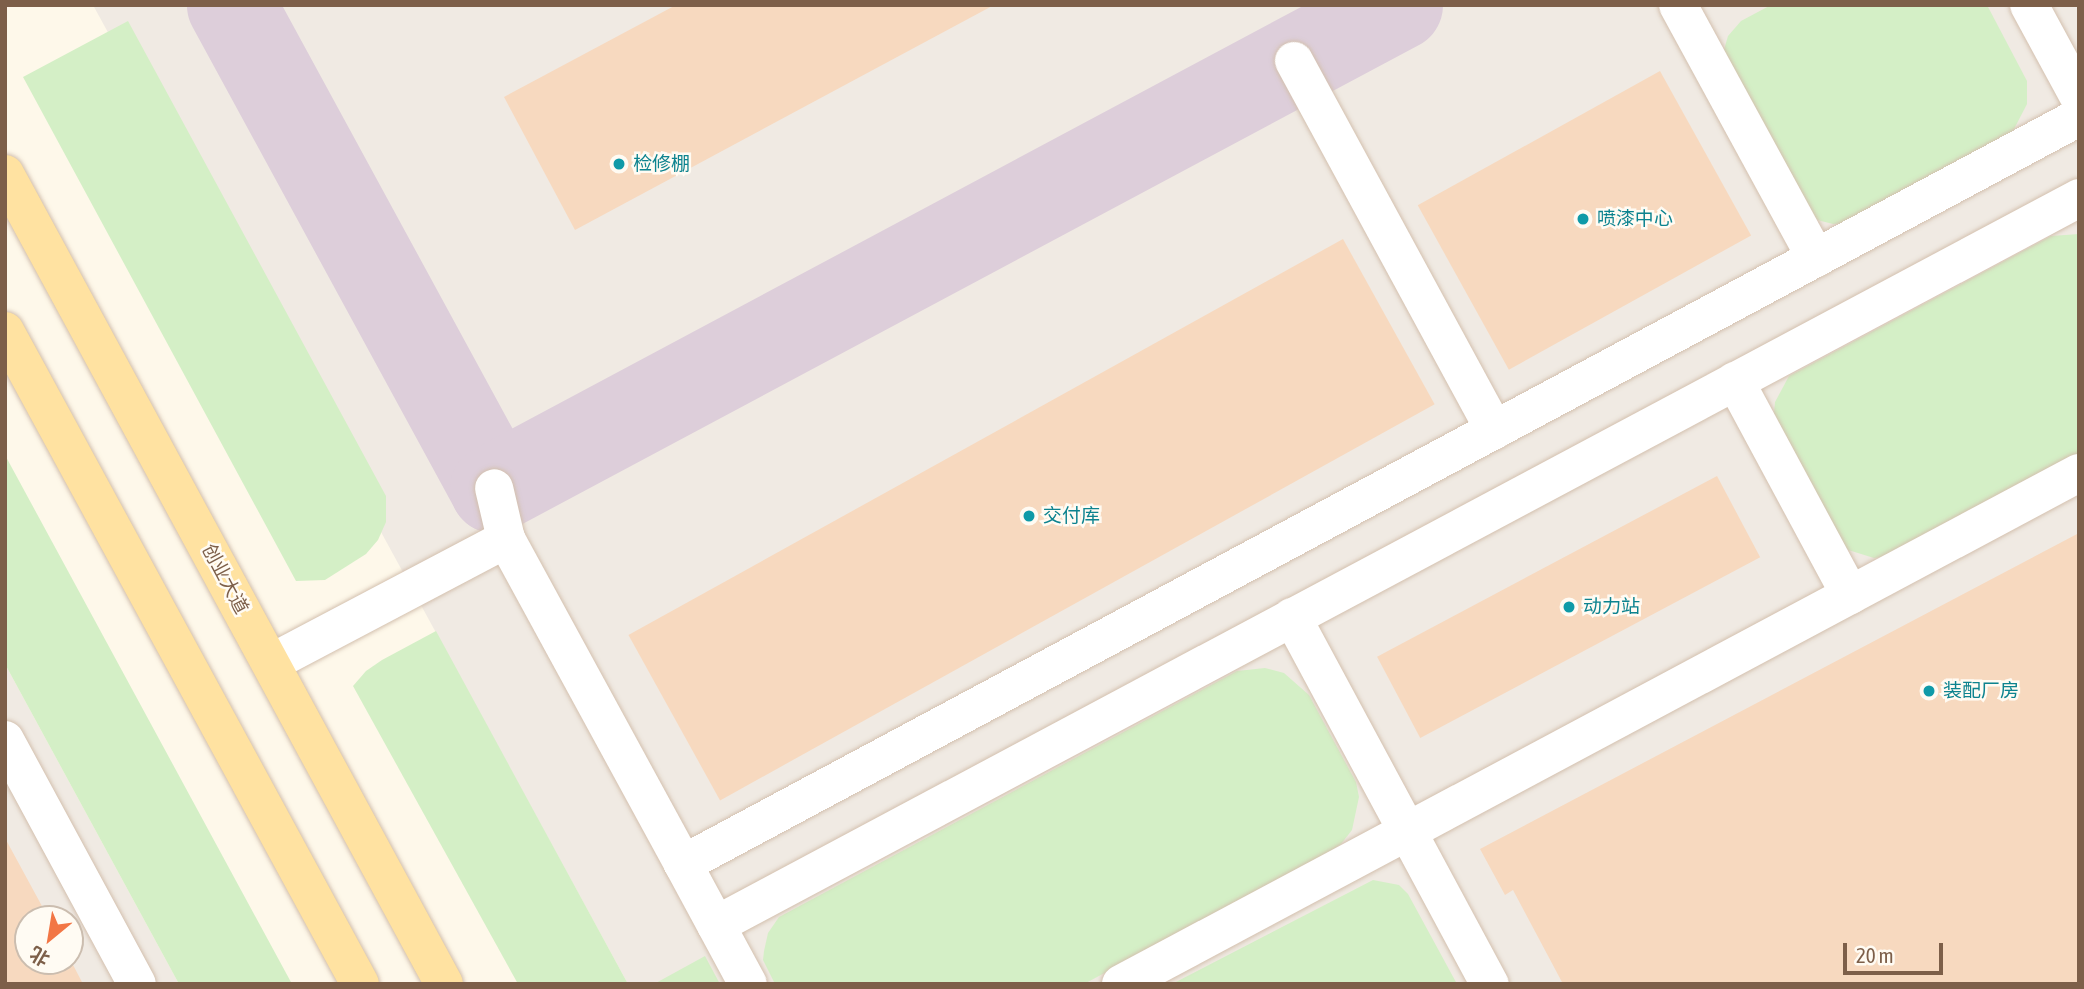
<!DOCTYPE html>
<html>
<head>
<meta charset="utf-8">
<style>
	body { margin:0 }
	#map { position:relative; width:2084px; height:989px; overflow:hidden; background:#fef8ea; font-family:"Asap Condensed","Noto Sans SC",sans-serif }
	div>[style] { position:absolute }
	.industrial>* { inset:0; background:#f0eae3 }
	.green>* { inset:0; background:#d4efc6 }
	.taxiway>* { height:89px; margin:-44.5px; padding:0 44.5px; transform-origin:44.5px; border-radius:44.5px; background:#ddceda }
	.building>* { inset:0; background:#f7d9bf; transform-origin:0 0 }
	.roads { filter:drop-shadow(0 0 2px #d3c0ae) drop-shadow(0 0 2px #d3c0ae) }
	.minor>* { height:38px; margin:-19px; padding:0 19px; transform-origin:19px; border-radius:19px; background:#fff }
	.major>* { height:38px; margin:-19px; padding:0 19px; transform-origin:19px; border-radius:19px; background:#ffe2a1 }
	.dots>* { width:19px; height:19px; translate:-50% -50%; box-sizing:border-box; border:4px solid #fffbf3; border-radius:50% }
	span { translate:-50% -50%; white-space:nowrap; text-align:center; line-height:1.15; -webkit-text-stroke:5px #fffbf3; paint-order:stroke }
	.culture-label { font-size:19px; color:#0d838f }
	.left { translate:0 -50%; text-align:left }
	.street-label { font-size:19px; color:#7d5f49 }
	.frame { position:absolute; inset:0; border:7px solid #7d5f49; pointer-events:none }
	.north { position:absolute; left:14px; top:905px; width:70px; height:70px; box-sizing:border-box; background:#fffbf3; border:2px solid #cbbdaf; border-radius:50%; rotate:210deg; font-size:19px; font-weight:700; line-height:28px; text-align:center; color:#7d5f49 }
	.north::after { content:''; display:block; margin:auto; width:24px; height:32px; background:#f27645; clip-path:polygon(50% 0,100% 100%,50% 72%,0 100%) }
	.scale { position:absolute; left:1843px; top:943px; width:100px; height:32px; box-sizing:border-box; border:4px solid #7d5f49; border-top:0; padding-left:9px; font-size:21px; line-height:24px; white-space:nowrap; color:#7d5f49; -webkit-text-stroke:5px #fffbf3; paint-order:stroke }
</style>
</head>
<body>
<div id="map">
	<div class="industrial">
		<i style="clip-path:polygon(93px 5px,2079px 5px,2079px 984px,628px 984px)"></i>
		<i style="clip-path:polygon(evenodd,5px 664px,179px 984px,5px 984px,5px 664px,28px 919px,70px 919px,70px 961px,28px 961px,28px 919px)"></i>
	</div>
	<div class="green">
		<i style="clip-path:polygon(1771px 5px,1987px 5px,2027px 81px,2027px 104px,2013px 131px,1848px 223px,1833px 224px,1821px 221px,1811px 217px,1723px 53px,1728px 36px,1741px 21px)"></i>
		<i style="clip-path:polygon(128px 21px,386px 496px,386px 522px,378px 540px,366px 554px,325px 580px,296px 581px,23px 77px)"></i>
		<i style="clip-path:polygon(2079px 234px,2079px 453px,1888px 556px,1874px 558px,1845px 549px,1774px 413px,1775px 402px,1789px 376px,2051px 236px)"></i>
		<i style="clip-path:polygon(5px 455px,292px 984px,179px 984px,5px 664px)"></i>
		<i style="clip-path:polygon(436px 631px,628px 984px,518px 984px,353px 686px,366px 671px,382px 660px)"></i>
		<i style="clip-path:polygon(1265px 668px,1284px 673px,1309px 695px,1356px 782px,1359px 797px,1352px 830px,1341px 844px,1325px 855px,1084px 984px,775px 984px,763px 960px,764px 951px,768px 933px,779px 917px,1237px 671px)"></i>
		<i style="clip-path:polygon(1373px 880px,1399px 885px,1408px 894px,1457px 984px,1172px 984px)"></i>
		<i style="clip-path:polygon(705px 956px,720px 984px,654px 984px)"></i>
	</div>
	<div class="taxiway">
		<i style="left:231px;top:5px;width:550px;rotate:61.43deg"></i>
		<i style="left:494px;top:488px;width:1025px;rotate:-28.12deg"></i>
	</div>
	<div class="building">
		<i style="clip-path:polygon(676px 5px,994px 5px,575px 230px,504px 97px)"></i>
		<i style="left:1660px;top:71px;width:188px;height:277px;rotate:61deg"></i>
		<i style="left:1343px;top:239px;width:189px;height:817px;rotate:61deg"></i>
		<i style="left:1717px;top:476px;width:92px;height:385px;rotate:62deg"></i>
		<i style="clip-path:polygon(2079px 533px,2079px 984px,1563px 984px,1513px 890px,1505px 895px,1480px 849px)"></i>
		<i style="clip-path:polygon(5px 838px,49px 919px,28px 919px,28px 961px,71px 961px,83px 984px,5px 984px)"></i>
	</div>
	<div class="roads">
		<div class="minor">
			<i style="left:1678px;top:5px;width:288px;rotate:61.4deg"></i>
			<i style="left:2029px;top:5px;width:105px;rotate:61.5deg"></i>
			<i style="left:1294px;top:61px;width:420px;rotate:61.5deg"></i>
			<i style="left:1735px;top:381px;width:243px;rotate:61.7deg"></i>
			<i style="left:506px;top:539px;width:370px;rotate:61.4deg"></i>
			<i style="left:683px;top:864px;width:1583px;rotate:-28.15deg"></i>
			<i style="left:1292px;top:617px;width:417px;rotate:61.7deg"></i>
			<i style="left:271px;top:663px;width:266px;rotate:-27.8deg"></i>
			<i style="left:506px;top:539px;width:52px;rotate:-103.2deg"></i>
			<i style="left:5px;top:740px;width:277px;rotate:61.6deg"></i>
			<i style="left:683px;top:864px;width:136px;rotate:61.6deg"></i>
			<i style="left:716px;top:925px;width:1545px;rotate:-28.07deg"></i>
			<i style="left:1121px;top:984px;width:1086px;rotate:-28.08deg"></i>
		</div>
		<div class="major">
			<i style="left:5px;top:174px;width:921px;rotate:61.54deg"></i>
			<i style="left:5px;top:331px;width:743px;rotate:61.47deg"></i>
		</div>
	</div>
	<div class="dots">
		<i style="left:619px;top:164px;background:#0f9aa8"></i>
		<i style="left:1583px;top:219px;background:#0f9aa8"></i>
		<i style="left:1029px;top:516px;background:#0f9aa8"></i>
		<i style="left:1569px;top:607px;background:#0f9aa8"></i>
		<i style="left:1929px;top:691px;background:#0f9aa8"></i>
	</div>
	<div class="culture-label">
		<span class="left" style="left:633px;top:164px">检修棚</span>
		<span class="left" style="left:1597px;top:219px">喷漆中心</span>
		<span class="left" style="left:1043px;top:516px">交付库</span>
		<span class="left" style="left:1583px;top:607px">动力站</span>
		<span class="left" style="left:1943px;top:691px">装配厂房</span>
	</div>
	<div class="street-label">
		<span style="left:225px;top:579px;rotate:62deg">创业大道</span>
	</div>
	<div class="frame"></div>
	<div class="north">北</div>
	<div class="scale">20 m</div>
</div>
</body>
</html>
